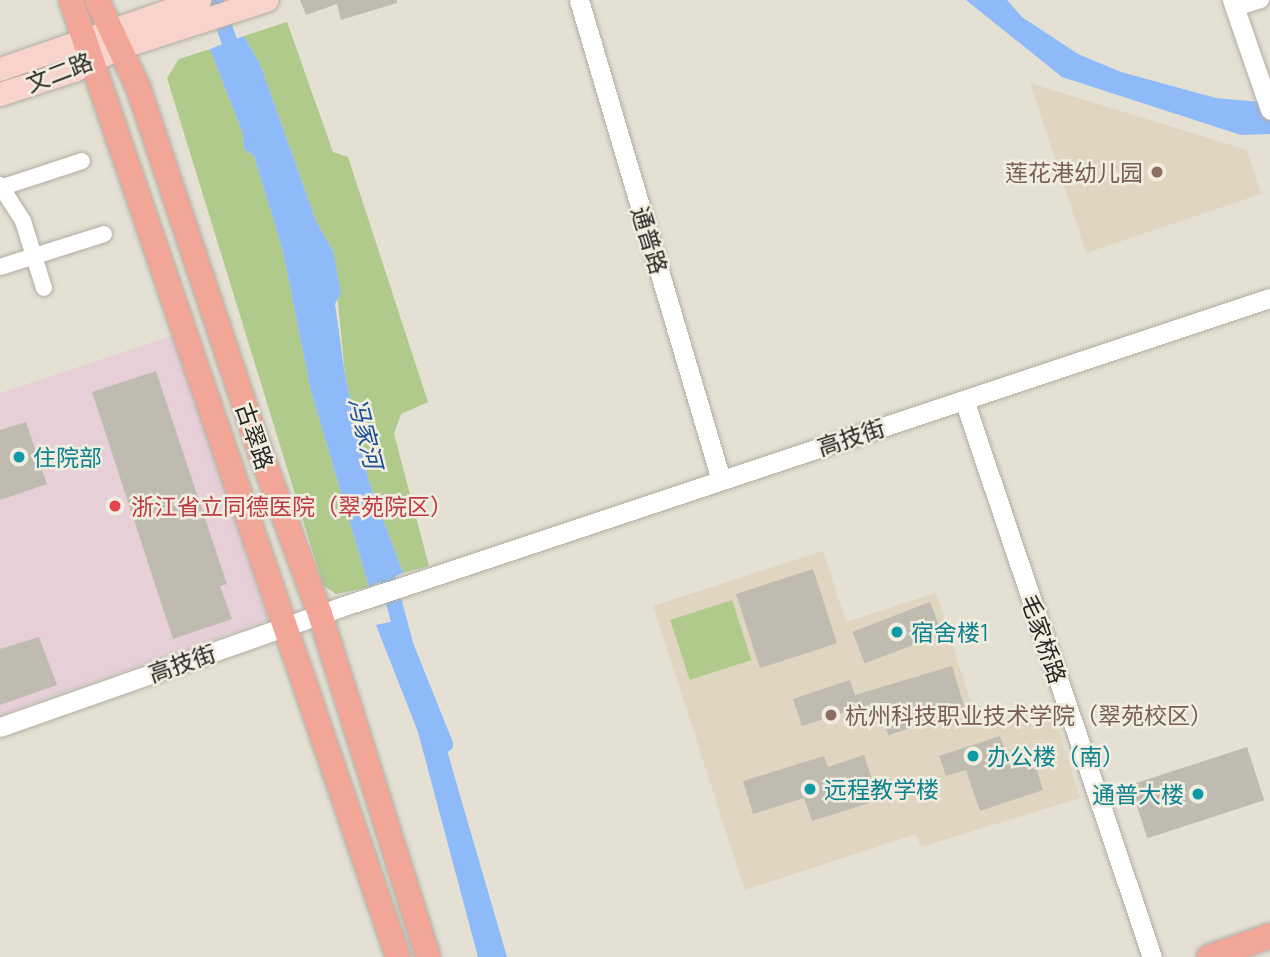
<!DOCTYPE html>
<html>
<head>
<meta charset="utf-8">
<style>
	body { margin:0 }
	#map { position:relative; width:1270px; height:957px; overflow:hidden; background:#e4e0d4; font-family:Manrope,"Noto Sans SC",sans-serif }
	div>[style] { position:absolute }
	.education>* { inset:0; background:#e0d5c1 }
	.medical>* { inset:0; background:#e7cfd8 }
	.green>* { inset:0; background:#b0ca8c; transform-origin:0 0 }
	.water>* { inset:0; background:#8ebaf9 }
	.canal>* { height:16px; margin:-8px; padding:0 8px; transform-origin:8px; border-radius:8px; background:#8ebaf9 }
	.building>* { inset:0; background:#bfbbb0; transform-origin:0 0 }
	.roads { filter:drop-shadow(0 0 2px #b1ada2) drop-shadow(0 0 2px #b1ada2) }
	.minor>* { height:16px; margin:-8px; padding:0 8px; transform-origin:8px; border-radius:8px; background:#fff }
	.tertiary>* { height:19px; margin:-9.5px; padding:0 9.5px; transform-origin:9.5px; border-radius:9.5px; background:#fff }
	.secondary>* { height:23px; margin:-11.5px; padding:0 11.5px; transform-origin:11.5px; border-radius:11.5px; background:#f8d3cc }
	.primary>* { height:24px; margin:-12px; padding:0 12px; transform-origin:12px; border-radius:12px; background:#f1a698 }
	.dots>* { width:19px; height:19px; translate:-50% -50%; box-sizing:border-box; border:4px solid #f1ede1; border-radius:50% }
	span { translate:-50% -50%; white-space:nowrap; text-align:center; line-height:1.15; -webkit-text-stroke:5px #f1ede1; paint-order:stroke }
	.street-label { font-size:23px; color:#252420 }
	.education-label { font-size:23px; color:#785e54 }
	.right { translate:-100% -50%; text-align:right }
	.left { translate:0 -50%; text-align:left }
	.culture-label { font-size:23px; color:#0d838f }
	.health-label { font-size:23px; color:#be3a42 }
	.water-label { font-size:24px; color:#175098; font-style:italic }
</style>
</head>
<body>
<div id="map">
	<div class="education">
		<i style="clip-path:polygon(1030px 83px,1247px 150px,1261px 194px,1086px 253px)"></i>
		<i style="clip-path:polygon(823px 551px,846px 622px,936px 593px,979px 727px,1051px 703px,1080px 798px,921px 847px,916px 834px,745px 890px,653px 606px)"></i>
	</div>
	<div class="medical">
		<i style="clip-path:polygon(174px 335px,268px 620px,0 715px,0 393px)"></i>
	</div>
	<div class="green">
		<i style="clip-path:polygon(287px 22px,333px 152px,348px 157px,428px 402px,401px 414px,394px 434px,429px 566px,403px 573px,369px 482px,345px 375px,333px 251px,316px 221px,260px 64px,244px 36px)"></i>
		<i style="clip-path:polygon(210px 49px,243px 134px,244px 149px,254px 156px,283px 251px,311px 391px,369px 587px,336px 594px,323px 585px,167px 78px,179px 59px)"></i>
		<i style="left:732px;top:600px;width:63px;height:65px;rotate:72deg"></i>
	</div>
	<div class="water">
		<i style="clip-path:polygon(966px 0,1007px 0,1022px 17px,1078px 54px,1121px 72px,1216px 98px,1270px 103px,1270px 134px,1241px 135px,1062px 77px)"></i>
		<i style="clip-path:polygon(244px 36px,260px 64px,316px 221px,333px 251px,341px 293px,335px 304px,345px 375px,369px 482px,403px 573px,369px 587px,311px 391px,283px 251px,254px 156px,244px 149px,243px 134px,210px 49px)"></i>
		<i style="clip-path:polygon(399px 620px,439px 723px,507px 957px,478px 957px,418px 732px,376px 625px)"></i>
	</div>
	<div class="canal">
		<i style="left:215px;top:0;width:65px;rotate:71deg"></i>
		<i style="left:388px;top:580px;width:69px;rotate:75deg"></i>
		<i style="left:406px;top:647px;width:105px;rotate:68.1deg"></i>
	</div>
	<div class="building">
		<i style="clip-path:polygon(300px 0,397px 0,397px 3px,341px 20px,337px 4px,306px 15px)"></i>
		<i style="clip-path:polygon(156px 371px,227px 584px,220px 586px,232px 619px,173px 639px,92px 392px)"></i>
		<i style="clip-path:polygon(26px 422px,47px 484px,0 500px,0 430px)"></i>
		<i style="left:813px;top:569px;width:78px;height:81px;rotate:72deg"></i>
		<i style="left:930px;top:602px;width:34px;height:83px;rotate:69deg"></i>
		<i style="clip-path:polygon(39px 637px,57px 685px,0 705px,0 649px)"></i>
		<i style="clip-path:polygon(952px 666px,966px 712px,888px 735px,877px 702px,802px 726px,793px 699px,850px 680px,855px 695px)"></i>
		<i style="clip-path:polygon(1000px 736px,1011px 769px,1034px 761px,1043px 790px,980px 811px,966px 770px,946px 776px,939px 756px)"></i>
		<i style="left:1247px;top:747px;width:56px;height:123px;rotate:72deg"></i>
		<i style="clip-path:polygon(864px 755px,879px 800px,812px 821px,804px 798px,753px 814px,743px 781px,824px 756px,828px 767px)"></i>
	</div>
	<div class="roads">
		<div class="minor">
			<i style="left:1235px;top:8px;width:27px;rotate:-17deg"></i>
			<i style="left:0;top:185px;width:43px;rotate:57.4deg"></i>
			<i style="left:23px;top:221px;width:70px;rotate:72.6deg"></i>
			<i style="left:3px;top:187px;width:83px;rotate:-18.2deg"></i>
			<i style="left:0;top:267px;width:109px;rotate:-17.6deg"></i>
		</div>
		<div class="tertiary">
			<i style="left:579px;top:0;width:501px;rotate:73.52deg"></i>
			<i style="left:1232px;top:0;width:116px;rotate:70.9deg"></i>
			<i style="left:964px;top:400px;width:588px;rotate:71.35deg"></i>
			<i style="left:0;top:727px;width:361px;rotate:-19.4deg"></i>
			<i style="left:341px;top:607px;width:979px;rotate:-18.4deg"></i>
		</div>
		<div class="secondary">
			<i style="left:0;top:69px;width:211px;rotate:-19.1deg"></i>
			<i style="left:0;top:94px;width:78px;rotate:-18deg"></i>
			<i style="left:74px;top:70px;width:48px;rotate:-27.1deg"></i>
			<i style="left:117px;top:48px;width:157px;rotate:-17.9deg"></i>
		</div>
		<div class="primary">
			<i style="left:71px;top:0;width:1011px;rotate:71.14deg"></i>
			<i style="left:97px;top:0;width:96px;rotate:64.8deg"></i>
			<i style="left:138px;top:87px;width:372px;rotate:71.5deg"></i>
			<i style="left:256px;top:440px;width:185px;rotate:69.8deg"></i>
			<i style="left:320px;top:614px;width:360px;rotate:72.5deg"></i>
			<i style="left:1209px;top:957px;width:65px;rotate:-19deg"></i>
		</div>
	</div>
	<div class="dots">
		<i style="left:1157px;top:172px;background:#8d6e63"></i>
		<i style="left:19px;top:457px;background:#0f9aa8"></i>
		<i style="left:115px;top:506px;background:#e0444e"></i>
		<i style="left:897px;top:632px;background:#0f9aa8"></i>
		<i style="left:831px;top:715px;background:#8d6e63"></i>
		<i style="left:973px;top:756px;background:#0f9aa8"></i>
		<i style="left:810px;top:789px;background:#0f9aa8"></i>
		<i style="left:1198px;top:794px;background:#0f9aa8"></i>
	</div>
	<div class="street-label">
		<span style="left:59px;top:72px;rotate:-21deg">文二路</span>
		<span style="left:650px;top:240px;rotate:73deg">通普路</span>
		<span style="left:255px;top:436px;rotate:71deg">古翠路</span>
		<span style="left:851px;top:437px;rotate:-18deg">高技街</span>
		<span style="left:1044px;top:639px;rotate:71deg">毛家桥路</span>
		<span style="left:182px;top:663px;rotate:-19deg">高技街</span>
	</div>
	<div class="education-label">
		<span class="right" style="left:1143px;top:172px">莲花港幼儿园</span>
		<span class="left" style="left:845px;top:715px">杭州科技职业技术学院（翠苑校区）</span>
	</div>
	<div class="culture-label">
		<span class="left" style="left:33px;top:457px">住院部</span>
		<span class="left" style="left:911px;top:632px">宿舍楼1</span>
		<span class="left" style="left:987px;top:756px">办公楼（南）</span>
		<span class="left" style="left:824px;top:789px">远程教学楼</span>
		<span class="right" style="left:1184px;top:794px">通普大楼</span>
	</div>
	<div class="health-label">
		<span class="left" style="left:131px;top:506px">浙江省立同德医院（翠苑院区）</span>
	</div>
	<div class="water-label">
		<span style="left:366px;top:433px;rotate:76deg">冯家河</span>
	</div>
</div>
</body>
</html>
